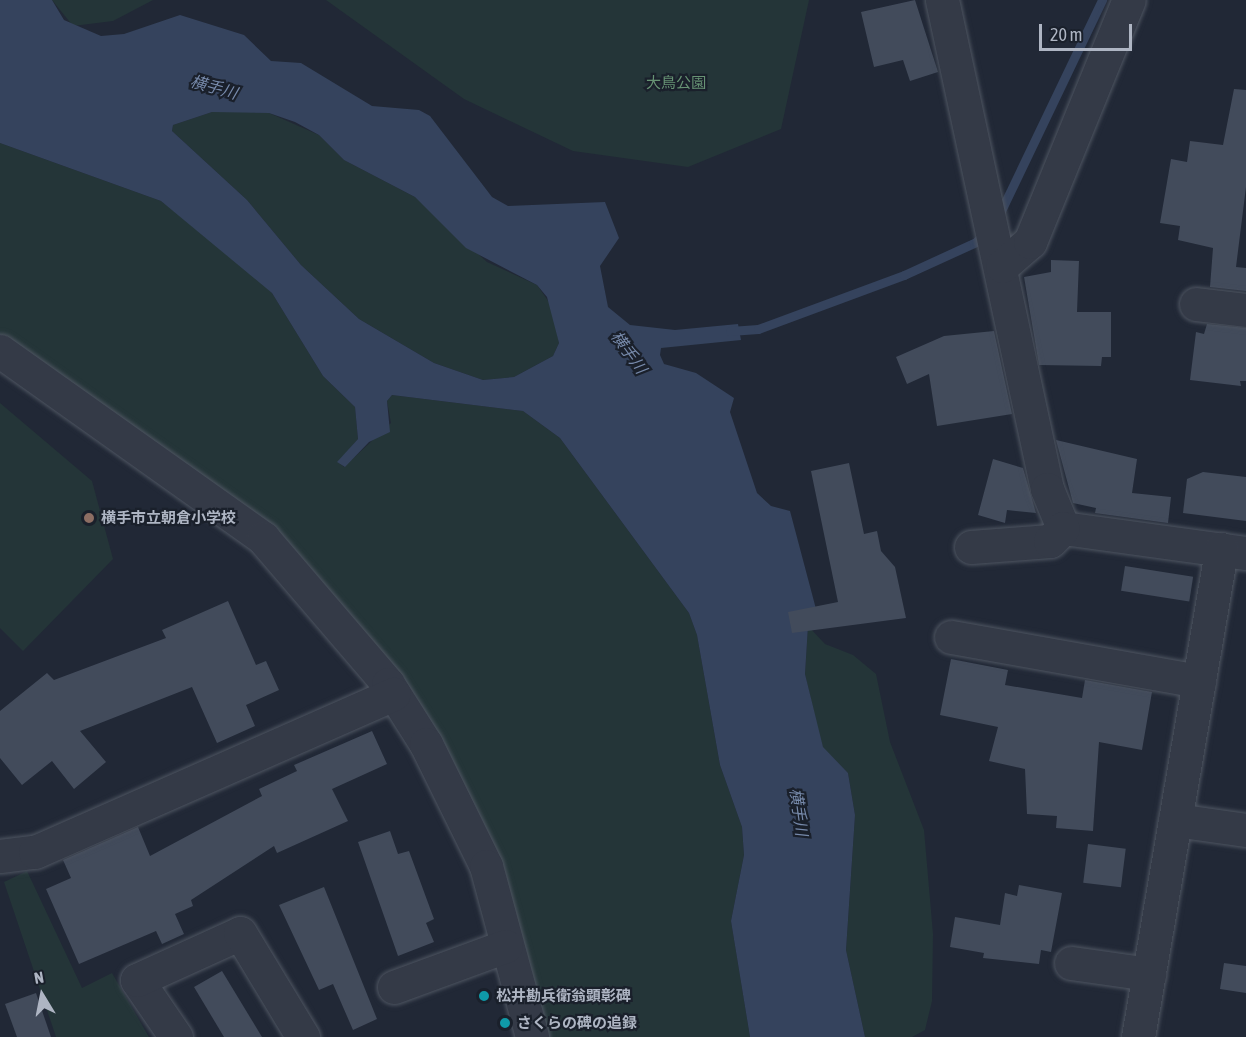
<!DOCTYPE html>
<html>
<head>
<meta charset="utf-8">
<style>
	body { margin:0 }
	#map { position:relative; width:1246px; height:1037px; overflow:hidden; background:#212836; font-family:"Asap Condensed","Noto Sans JP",sans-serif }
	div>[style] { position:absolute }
	.green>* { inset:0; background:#243538 }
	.water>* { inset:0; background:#35435d }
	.stream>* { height:9px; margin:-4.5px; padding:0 4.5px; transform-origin:4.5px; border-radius:4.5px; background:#35435d }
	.building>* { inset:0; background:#424b5b; transform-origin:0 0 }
	.roads { filter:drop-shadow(0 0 2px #4e5561) drop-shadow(0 0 2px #4e5561) }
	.minor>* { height:33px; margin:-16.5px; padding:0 16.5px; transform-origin:16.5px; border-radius:16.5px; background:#343a47 }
	.dots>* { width:16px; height:16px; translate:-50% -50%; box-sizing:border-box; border:3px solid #1a202b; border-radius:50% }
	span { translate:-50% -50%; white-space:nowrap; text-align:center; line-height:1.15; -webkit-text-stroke:4.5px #1a202b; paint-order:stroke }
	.park-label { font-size:15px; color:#679374 }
	.poi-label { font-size:15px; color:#aeb5c3; font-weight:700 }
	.left { translate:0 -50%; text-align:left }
	.water-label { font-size:16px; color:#778aab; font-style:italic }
	.north { position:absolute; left:12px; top:965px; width:60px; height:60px; -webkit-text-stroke:4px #1a202b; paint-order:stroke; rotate:350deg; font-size:16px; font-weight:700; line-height:24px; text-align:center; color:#aeb5c3 }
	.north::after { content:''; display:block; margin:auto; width:21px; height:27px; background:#aeb5c3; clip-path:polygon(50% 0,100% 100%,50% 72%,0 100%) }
	.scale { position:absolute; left:1039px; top:24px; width:93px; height:27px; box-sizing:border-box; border:3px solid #aeb5c3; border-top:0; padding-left:8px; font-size:18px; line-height:21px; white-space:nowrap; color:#aeb5c3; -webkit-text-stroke:4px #1a202b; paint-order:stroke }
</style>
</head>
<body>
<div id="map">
	<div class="green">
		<i style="clip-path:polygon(52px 0,153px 0,113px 21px,73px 26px)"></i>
		<i style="clip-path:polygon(326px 0,809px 0,781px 129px,688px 167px,573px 151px,464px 99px)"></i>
		<i style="clip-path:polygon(235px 111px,269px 113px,319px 135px,344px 160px,415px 197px,487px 262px,537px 285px,551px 305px,559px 343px,553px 356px,514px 377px,483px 380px,434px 363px,359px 319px,301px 265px,247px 200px,172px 131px,173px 125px,212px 112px)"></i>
		<i style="clip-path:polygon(0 143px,161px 201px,237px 260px,272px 293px,323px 376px,355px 407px,358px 439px,338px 462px,344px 467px,391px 423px,387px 401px,392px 395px,523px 411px,560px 438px,689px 613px,697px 635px,720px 765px,742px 827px,744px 855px,731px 921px,750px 1037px,532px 1037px,486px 866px,394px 694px,263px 538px,0 351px)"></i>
		<i style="clip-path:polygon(0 403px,92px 481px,113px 559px,23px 651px,0 628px)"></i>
		<i style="clip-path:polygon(808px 626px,825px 644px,853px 655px,876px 674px,890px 742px,924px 830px,933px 934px,932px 1001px,925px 1030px,912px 1037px,865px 1037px,846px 950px,855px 815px,848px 773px,823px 748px,819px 734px,805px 674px)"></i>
		<i style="clip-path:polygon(27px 871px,82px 988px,112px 973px,149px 1037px,56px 1037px,4px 882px)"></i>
	</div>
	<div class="water">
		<i style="clip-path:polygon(evenodd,0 0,52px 0,64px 20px,101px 36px,124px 34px,180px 15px,244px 35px,271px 61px,301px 63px,372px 106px,419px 110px,430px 116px,492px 197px,508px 206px,605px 202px,619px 238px,600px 266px,608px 307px,630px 325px,675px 330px,738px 324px,741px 340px,661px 348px,660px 355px,664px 364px,696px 373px,734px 398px,730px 412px,757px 493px,771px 506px,790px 511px,816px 609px,808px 626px,805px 674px,823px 747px,848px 773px,855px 815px,846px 950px,865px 1037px,750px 1037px,731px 921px,744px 855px,742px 827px,720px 765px,697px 635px,689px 613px,560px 438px,523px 411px,392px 395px,387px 401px,390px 432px,369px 442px,345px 467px,337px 462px,358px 439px,355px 407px,323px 376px,272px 293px,161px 201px,0 143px,0 0,212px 112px,269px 113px,295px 122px,319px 135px,344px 160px,415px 197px,466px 248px,537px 285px,547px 297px,559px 343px,553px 356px,514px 377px,483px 380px,434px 363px,359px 319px,301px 265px,247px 200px,172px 131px,173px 125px,212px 112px)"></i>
	</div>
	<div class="stream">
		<i style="left:998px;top:217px;width:241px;rotate:-64.4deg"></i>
		<i style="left:730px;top:331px;width:28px;rotate:-4deg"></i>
		<i style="left:758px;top:329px;width:156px;rotate:-20.3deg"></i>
		<i style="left:904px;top:275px;width:79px;rotate:-24.6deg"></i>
		<i style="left:976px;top:242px;width:13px;rotate:-48deg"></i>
	</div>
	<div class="building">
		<i style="clip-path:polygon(915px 0,938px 72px,910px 81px,903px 60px,874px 67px,861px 12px)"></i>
		<i style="clip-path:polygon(1234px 89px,1246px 90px,1246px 187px,1236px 267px,1246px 268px,1246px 291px,1210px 287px,1213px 248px,1178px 240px,1180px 226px,1160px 223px,1171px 159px,1187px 162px,1190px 141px,1223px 145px)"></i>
		<i style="clip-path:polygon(1051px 260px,1079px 261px,1077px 312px,1111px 312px,1111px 357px,1102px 357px,1101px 366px,1039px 365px,1024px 277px,1051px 272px)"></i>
		<i style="clip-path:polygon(1207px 324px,1246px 328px,1246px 381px,1240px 381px,1241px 386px,1190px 380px,1196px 332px,1204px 334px)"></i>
		<i style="clip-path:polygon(994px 331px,1012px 414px,937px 426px,929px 374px,907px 384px,896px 357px,944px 336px)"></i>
		<i style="clip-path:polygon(1056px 440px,1137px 459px,1132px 493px,1171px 497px,1168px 523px,1095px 513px,1096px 508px,1073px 503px)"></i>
		<i style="clip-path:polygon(993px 459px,1023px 468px,1036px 513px,1007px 510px,1005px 523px,978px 515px)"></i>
		<i style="clip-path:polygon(849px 463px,864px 534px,877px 531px,881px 551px,895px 567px,906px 618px,792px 633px,788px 612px,838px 602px,811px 471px)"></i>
		<i style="clip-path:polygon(1203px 472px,1246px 477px,1246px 521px,1183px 513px,1187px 479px)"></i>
		<i style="left:1125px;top:566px;width:69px;height:25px;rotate:9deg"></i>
		<i style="clip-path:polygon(228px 601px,256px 665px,266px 661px,279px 690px,246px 705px,255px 726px,217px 743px,192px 687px,80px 731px,106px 762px,74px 789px,52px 761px,22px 785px,0 758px,0 711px,47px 673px,54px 680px,166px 638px,162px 630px)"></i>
		<i style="clip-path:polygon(951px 659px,1008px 670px,1005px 685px,1082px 698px,1085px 680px,1152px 692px,1142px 750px,1099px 742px,1093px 831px,1056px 828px,1057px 816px,1027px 814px,1025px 769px,989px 761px,998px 727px,940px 715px)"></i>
		<i style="clip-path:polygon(372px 731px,387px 764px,332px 789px,348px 821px,277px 853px,274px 846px,191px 900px,193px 906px,175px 914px,184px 934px,162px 944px,156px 931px,79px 964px,46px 889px,71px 878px,63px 860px,138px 827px,150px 856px,262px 796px,259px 789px,297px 771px,294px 765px)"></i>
		<i style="clip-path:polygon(390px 831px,398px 854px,409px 851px,434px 919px,426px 923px,434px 942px,398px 956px,358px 842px)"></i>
		<i style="left:1088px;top:844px;width:38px;height:39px;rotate:7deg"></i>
		<i style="clip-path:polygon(1019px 885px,1062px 893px,1051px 952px,1041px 950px,1039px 964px,983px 958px,984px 953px,950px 947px,955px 917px,1000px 925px,1005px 893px,1017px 896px)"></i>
		<i style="clip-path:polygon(324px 887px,377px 1019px,353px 1030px,333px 984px,319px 990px,279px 905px)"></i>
		<i style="clip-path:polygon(1224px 963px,1246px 966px,1246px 993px,1220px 989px)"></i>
		<i style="clip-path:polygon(222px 971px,262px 1037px,224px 1037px,194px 987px)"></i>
		<i style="clip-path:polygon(36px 993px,51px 1037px,17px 1037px,5px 1004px)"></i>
	</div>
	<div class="roads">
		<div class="minor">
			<i style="left:942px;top:0;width:500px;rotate:77.88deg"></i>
			<i style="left:1047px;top:489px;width:42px;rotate:67.7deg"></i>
			<i style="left:1063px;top:528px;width:185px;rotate:7.8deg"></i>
			<i style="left:1002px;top:266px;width:37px;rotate:-41deg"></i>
			<i style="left:1030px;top:242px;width:261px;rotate:-67.8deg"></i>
			<i style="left:1196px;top:304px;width:50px;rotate:6.8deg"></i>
			<i style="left:0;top:351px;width:323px;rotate:35.4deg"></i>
			<i style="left:263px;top:538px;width:192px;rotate:49.4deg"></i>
			<i style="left:388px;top:684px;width:71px;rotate:57.7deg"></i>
			<i style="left:426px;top:744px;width:136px;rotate:63.8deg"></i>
			<i style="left:486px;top:866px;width:177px;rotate:74.9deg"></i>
			<i style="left:971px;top:547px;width:79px;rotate:-4.3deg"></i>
			<i style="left:1050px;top:541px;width:18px;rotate:-45deg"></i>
			<i style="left:951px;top:637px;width:252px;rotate:10.1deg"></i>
			<i style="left:1175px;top:820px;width:72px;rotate:8deg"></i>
			<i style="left:0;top:856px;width:35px;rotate:-7deg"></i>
			<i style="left:35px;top:852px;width:392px;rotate:-23.8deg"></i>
			<i style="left:1071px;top:963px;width:79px;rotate:8deg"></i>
			<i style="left:394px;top:987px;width:119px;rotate:-20.1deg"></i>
			<i style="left:176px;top:1037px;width:69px;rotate:-124.4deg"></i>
			<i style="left:137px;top:980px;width:113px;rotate:-24.5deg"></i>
			<i style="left:240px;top:933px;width:122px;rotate:58.8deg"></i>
			<i style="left:1138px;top:1037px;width:495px;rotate:-80.3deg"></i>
		</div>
	</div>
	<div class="dots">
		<i style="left:89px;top:518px;background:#8d6e63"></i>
		<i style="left:484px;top:996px;background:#0f9aa8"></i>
		<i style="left:505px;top:1023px;background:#0f9aa8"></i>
	</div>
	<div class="park-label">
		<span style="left:676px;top:83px">大鳥公園</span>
	</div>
	<div class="poi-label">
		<span class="left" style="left:101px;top:518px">横手市立朝倉小学校</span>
		<span class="left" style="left:496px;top:996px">松井勘兵衛翁顕彰碑</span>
		<span class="left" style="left:517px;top:1023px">さくらの碑の追録</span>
	</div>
	<div class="water-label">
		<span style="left:214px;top:87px;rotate:16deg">横手川</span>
		<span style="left:629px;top:352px;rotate:54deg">横手川</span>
		<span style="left:799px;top:812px;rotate:82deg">横手川</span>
	</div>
	<div class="north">N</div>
	<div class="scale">20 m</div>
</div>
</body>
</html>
